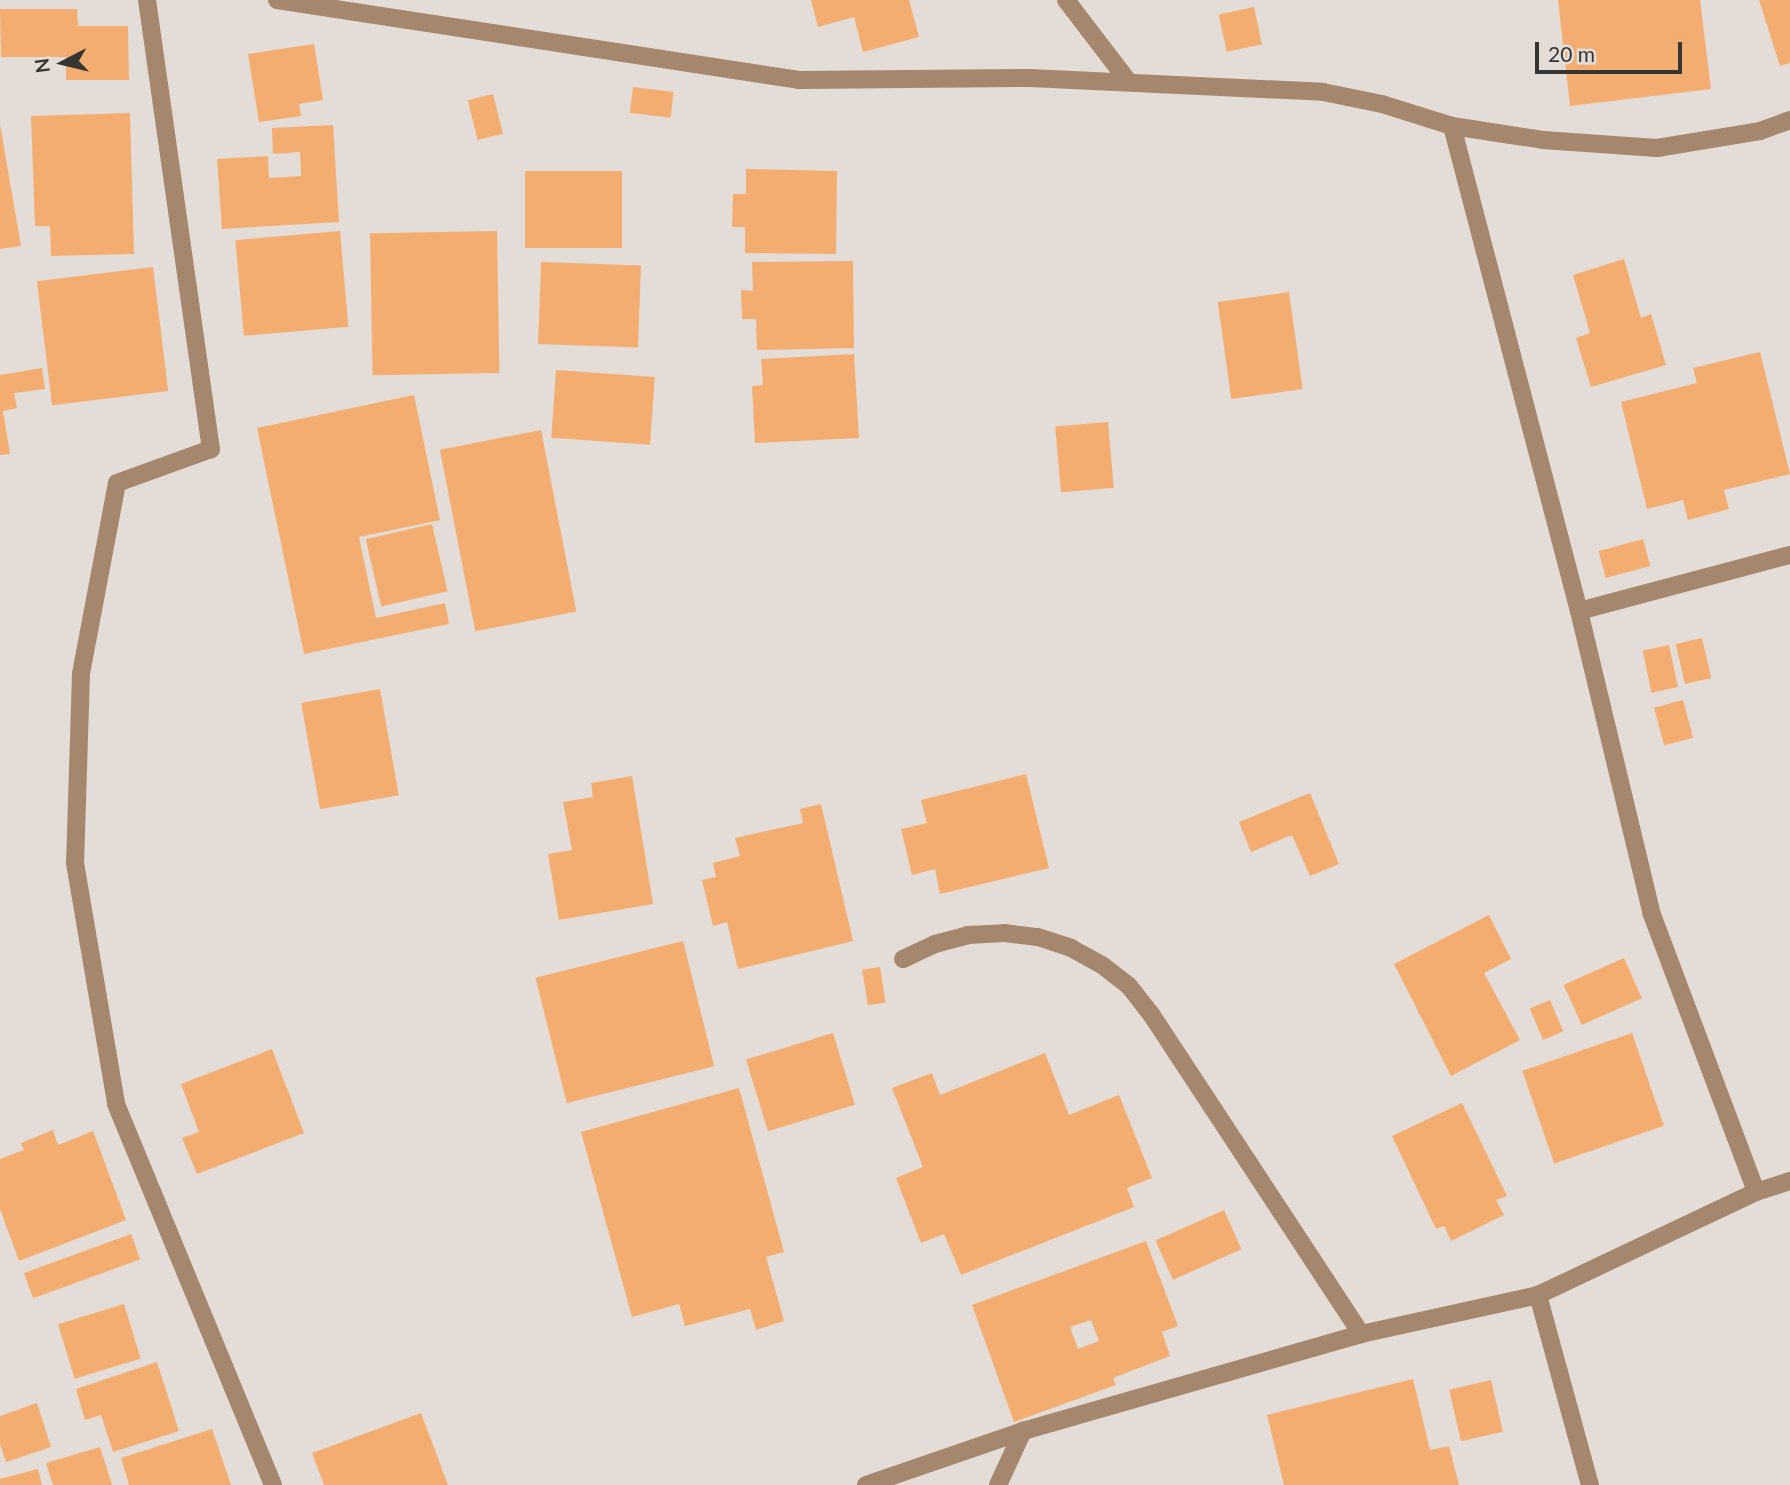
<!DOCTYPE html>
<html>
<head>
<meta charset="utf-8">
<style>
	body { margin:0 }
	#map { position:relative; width:1790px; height:1485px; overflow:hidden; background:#e4ddd7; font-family:Lato,sans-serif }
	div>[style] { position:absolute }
	.building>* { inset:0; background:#f4ad71; transform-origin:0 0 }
	.minor>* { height:18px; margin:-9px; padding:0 9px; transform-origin:9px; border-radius:9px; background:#a5876e }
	span { translate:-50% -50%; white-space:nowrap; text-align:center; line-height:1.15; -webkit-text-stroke:5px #e4ddd7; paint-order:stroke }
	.north { position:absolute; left:28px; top:28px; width:70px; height:70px; -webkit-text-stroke:5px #e4ddd7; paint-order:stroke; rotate:263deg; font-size:19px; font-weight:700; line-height:28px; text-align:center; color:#373532 }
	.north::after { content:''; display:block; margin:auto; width:24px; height:32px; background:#373532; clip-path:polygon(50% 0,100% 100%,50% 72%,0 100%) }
	.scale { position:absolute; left:1535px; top:42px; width:147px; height:32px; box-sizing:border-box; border:4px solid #373532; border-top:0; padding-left:9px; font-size:21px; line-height:24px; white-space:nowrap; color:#373532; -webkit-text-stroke:5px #e4ddd7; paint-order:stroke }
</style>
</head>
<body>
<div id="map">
	<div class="building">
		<i style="clip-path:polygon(811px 0,909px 0,919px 37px,863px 52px,854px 17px,818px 27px)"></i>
		<i style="clip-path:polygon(1558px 0,1700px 0,1711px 89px,1570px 106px)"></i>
		<i style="clip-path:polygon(1759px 0,1790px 0,1790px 63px,1780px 66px)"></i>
		<i style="left:1254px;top:7px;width:38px;height:36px;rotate:78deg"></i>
		<i style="clip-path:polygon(0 9px,77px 9px,78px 26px,128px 26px,129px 80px,66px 80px,66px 57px,1px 57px)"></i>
		<i style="clip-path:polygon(314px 44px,323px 100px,299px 104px,301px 116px,259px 122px,248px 54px)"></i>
		<i style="left:633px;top:87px;width:41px;height:26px;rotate:7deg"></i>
		<i style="left:493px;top:94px;width:41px;height:26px;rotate:76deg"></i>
		<i style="clip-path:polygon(130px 113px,134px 254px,51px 256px,50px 226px,35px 226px,31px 116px)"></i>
		<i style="clip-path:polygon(0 124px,21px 246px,0 249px)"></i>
		<i style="clip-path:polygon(333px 125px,339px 222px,222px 229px,217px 159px,268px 156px,269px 178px,301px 176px,300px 152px,273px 154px,272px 128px)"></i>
		<i style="clip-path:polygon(746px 169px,837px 171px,836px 254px,745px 253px,745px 227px,732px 227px,733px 194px,746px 194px)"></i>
		<i style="left:525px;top:171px;width:97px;height:77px"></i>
		<i style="left:340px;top:231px;width:96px;height:105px;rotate:85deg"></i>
		<i style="left:497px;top:231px;width:142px;height:127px;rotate:89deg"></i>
		<i style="clip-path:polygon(1624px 259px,1641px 318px,1651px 314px,1666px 365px,1591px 387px,1576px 338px,1590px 333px,1573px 275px)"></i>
		<i style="clip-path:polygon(853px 261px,854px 348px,757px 350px,756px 319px,742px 319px,741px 290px,753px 291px,752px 262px)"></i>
		<i style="left:541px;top:262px;width:100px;height:82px;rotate:2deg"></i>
		<i style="left:153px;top:267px;width:125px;height:117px;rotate:83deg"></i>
		<i style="left:1289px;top:292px;width:98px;height:72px;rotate:82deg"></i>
		<i style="clip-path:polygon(1760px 352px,1790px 474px,1724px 490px,1729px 509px,1688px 520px,1683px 500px,1647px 509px,1621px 402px,1697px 383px,1693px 368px)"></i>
		<i style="clip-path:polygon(854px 354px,859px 438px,755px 443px,752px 386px,763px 385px,761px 359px)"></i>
		<i style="clip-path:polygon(42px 368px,45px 389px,14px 393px,17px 408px,3px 411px,10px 454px,0 455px,0 375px)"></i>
		<i style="left:556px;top:370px;width:99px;height:68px;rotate:4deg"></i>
		<i style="clip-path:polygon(414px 395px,440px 520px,359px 537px,376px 618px,445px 603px,449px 624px,304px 654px,257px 428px)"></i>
		<i style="left:1108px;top:422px;width:66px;height:53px;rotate:85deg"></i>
		<i style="left:541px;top:430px;width:185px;height:103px;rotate:79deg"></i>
		<i style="left:432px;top:524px;width:69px;height:68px;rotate:77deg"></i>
		<i style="left:1643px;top:539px;width:28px;height:46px;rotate:75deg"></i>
		<i style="left:1702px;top:638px;width:41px;height:27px;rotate:77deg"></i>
		<i style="left:1669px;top:645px;width:43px;height:27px;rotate:78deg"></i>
		<i style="left:380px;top:689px;width:108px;height:80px;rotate:80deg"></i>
		<i style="left:1683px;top:700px;width:39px;height:30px;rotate:75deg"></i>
		<i style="clip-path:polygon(1026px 774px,1049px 868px,940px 894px,935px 869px,912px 875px,901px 829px,927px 823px,921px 800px)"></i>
		<i style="clip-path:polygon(632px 776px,653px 904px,559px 920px,548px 854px,572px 850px,563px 802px,593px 797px,591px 783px)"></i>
		<i style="clip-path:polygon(1310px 793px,1339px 864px,1310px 876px,1292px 835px,1251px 852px,1239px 822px)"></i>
		<i style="clip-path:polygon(821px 804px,853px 941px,738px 969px,727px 922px,713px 926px,702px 880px,716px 877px,713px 863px,740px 856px,735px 838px,803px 823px,800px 809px)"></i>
		<i style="clip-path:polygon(1489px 915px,1511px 959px,1484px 973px,1520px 1040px,1451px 1076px,1394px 964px)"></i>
		<i style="left:683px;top:941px;width:129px;height:152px;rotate:76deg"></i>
		<i style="left:1624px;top:958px;width:44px;height:66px;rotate:66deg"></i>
		<i style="left:880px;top:967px;width:36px;height:18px;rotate:81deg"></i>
		<i style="left:1550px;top:1000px;width:34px;height:22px;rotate:67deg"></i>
		<i style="left:833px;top:1033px;width:75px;height:91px;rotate:73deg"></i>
		<i style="left:1632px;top:1033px;width:98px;height:116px;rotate:71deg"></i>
		<i style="clip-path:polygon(272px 1049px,304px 1133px,197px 1174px,182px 1138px,199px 1132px,181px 1084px)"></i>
		<i style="clip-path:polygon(1045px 1053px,1069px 1115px,1119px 1095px,1152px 1178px,1127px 1188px,1134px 1207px,961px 1275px,944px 1234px,921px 1243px,896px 1178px,923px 1167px,892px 1088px,932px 1073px,940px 1095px)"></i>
		<i style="clip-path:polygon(739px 1088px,784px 1252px,766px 1257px,784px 1321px,756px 1330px,750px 1309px,685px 1326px,679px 1304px,632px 1317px,581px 1132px)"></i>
		<i style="clip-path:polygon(1462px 1103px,1507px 1196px,1496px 1200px,1504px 1215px,1451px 1241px,1444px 1226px,1436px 1229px,1392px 1136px)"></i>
		<i style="clip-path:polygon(53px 1130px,58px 1145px,93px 1131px,126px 1220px,19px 1261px,0 1209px,0 1159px,24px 1150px,21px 1143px)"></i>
		<i style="left:1224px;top:1210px;width:43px;height:75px;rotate:66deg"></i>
		<i style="left:131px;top:1234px;width:27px;height:114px;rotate:70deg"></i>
		<i style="clip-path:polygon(evenodd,1146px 1241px,1178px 1326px,1162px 1332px,1170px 1356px,1113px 1378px,1116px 1385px,1014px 1422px,972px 1305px,1146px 1241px,1091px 1320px,1099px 1341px,1078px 1349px,1070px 1327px,1091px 1320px)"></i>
		<i style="left:124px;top:1304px;width:57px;height:69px;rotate:73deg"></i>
		<i style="clip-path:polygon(157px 1362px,179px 1431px,113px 1452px,101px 1415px,85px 1420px,76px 1389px)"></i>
		<i style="clip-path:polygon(1413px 1379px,1430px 1450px,1449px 1446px,1459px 1485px,1284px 1485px,1267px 1415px)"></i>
		<i style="left:1491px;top:1380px;width:53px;height:43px;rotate:77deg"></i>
		<i style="clip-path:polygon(37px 1403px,51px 1447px,6px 1462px,0 1444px,0 1416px)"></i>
		<i style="clip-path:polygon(421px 1413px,448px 1485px,324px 1485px,312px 1453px)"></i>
		<i style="clip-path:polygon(212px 1429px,231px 1485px,129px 1485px,121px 1458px)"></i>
		<i style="clip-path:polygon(100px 1447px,112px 1485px,53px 1485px,46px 1463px)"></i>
		<i style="clip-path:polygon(38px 1469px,42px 1485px,0 1485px,0 1479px)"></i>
	</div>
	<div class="minor">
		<i style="left:147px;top:0;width:454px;rotate:81.9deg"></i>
		<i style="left:211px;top:449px;width:100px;rotate:160.1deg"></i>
		<i style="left:117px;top:483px;width:194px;rotate:100.7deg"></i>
		<i style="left:81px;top:674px;width:189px;rotate:91.8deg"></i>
		<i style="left:75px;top:863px;width:244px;rotate:80.3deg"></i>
		<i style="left:116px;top:1104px;width:412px;rotate:67.6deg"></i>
		<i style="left:277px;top:0;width:528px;rotate:8.71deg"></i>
		<i style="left:799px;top:80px;width:231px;rotate:-0.5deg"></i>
		<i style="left:1030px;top:78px;width:293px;rotate:2.7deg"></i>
		<i style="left:1323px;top:92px;width:60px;rotate:11.5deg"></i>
		<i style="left:1382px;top:104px;width:73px;rotate:17.4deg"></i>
		<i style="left:1452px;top:126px;width:92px;rotate:8.7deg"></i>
		<i style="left:1543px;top:140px;width:114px;rotate:4deg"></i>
		<i style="left:1657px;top:148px;width:104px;rotate:-9.4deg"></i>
		<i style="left:1760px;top:131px;width:32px;rotate:-20deg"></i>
		<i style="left:1066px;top:0;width:102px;rotate:52.6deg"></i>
		<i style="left:1452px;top:126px;width:501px;rotate:75.33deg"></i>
		<i style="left:1579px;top:611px;width:309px;rotate:76.5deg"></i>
		<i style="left:1651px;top:912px;width:299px;rotate:69.4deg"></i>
		<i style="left:1579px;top:611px;width:218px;rotate:-14.9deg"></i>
		<i style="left:903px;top:959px;width:35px;rotate:-25deg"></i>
		<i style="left:935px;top:944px;width:34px;rotate:-15deg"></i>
		<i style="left:968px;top:935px;width:36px;rotate:-3deg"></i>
		<i style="left:1004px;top:933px;width:34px;rotate:7deg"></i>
		<i style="left:1038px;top:937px;width:35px;rotate:18deg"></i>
		<i style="left:1071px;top:948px;width:35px;rotate:29deg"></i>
		<i style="left:1102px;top:965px;width:34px;rotate:38deg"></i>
		<i style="left:1129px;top:986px;width:36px;rotate:52deg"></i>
		<i style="left:1151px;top:1014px;width:383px;rotate:56.7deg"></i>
		<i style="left:1538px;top:1295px;width:197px;rotate:74.7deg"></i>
		<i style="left:866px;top:1485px;width:166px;rotate:-19deg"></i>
		<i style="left:1023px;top:1431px;width:352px;rotate:-16deg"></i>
		<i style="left:1361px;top:1334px;width:181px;rotate:-12.4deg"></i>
		<i style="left:1538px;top:1295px;width:241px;rotate:-25.3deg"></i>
		<i style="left:1756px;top:1192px;width:36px;rotate:-18deg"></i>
		<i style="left:998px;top:1485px;width:60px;rotate:-65.2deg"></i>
	</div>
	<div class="north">N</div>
	<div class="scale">20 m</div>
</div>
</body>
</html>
